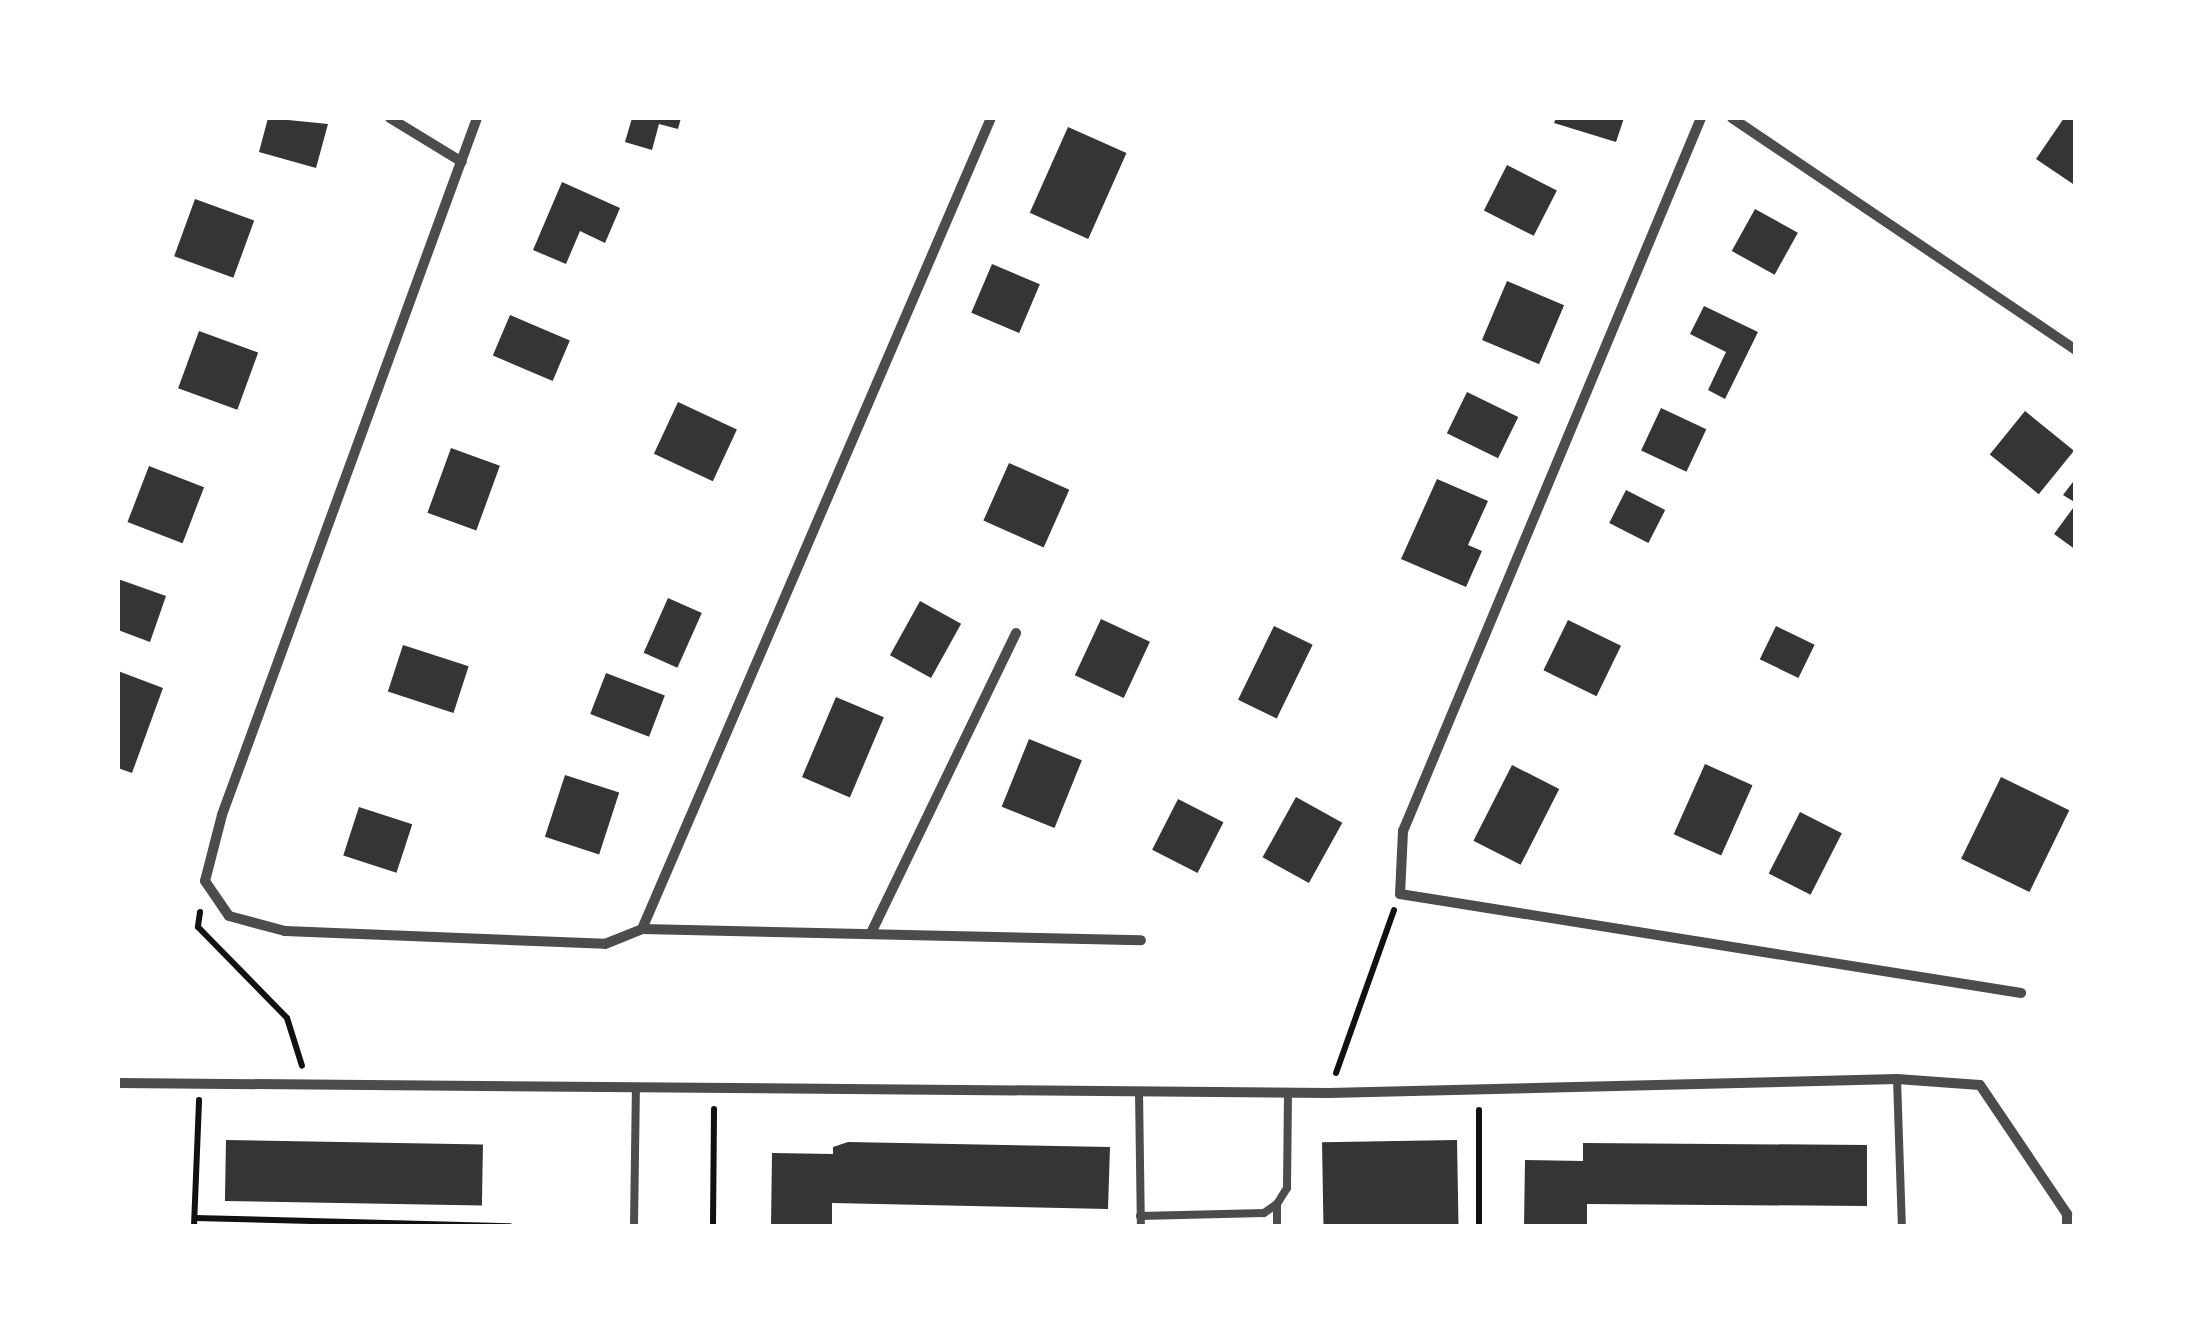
<!DOCTYPE html>
<html>
<head>
<meta charset="utf-8">
<style>
	body { margin:0 }
	#map { position:relative; width:2193px; height:1344px; overflow:hidden; background:#fff; font-family:"PT Sans",sans-serif }
	div>[style] { position:absolute }
	.building>* { inset:0; background:#353535; transform-origin:0 0 }
	.path>* { height:6px; margin:-3px; padding:0 3px; transform-origin:3px; border-radius:3px; background:#111 }
	.service>* { height:8px; margin:-4px; padding:0 4px; transform-origin:4px; border-radius:4px; background:#4c4c4c }
	.minor>* { height:10px; margin:-5px; padding:0 5px; transform-origin:5px; border-radius:5px; background:#4c4c4c }
	span { translate:-50% -50%; white-space:nowrap; text-align:center; line-height:1.15; -webkit-text-stroke:8px #fff; paint-order:stroke }
	.frame { position:absolute; inset:0; border:120px solid #fff; pointer-events:none }
</style>
</head>
<body>
<div id="map">
	<div class="building">
		<i style="clip-path:polygon(268px 118px,328px 124px,316px 168px,259px 152px)"></i>
		<i style="clip-path:polygon(632px 118px,681px 118px,678px 129px,659px 124px,652px 150px,625px 142px)"></i>
		<i style="clip-path:polygon(1556px 118px,1624px 118px,1616px 142px,1554px 123px)"></i>
		<i style="clip-path:polygon(2064px 118px,2076px 120px,2076px 186px,2036px 159px)"></i>
		<i style="left:1068px;top:127px;width:64px;height:94px;rotate:24deg"></i>
		<i style="left:1507px;top:165px;width:56px;height:51px;rotate:27deg"></i>
		<i style="clip-path:polygon(562px 182px,620px 208px,605px 243px,580px 231px,566px 264px,533px 250px)"></i>
		<i style="left:195px;top:199px;width:63px;height:61px;rotate:20deg"></i>
		<i style="left:1755px;top:209px;width:49px;height:48px;rotate:29deg"></i>
		<i style="left:992px;top:264px;width:52px;height:53px;rotate:23deg"></i>
		<i style="left:1507px;top:281px;width:62px;height:64px;rotate:23deg"></i>
		<i style="clip-path:polygon(1704px 306px,1758px 332px,1725px 399px,1708px 390px,1726px 352px,1690px 334px)"></i>
		<i style="left:510px;top:315px;width:65px;height:44px;rotate:23deg"></i>
		<i style="left:199px;top:331px;width:63px;height:61px;rotate:20deg"></i>
		<i style="left:1467px;top:392px;width:57px;height:46px;rotate:26deg"></i>
		<i style="left:678px;top:402px;width:65px;height:57px;rotate:25deg"></i>
		<i style="left:1661px;top:408px;width:50px;height:47px;rotate:25deg"></i>
		<i style="left:2025px;top:411px;width:63px;height:56px;rotate:39deg"></i>
		<i style="left:451px;top:448px;width:52px;height:69px;rotate:20deg"></i>
		<i style="left:1009px;top:463px;width:66px;height:63px;rotate:24deg"></i>
		<i style="left:149px;top:466px;width:59px;height:60px;rotate:21deg"></i>
		<i style="clip-path:polygon(2076px 478px,2076px 503px,2063px 495px)"></i>
		<i style="clip-path:polygon(1437px 479px,1488px 501px,1468px 545px,1482px 551px,1466px 587px,1401px 559px)"></i>
		<i style="left:1626px;top:490px;width:44px;height:37px;rotate:27deg"></i>
		<i style="clip-path:polygon(2076px 504px,2076px 550px,2054px 534px)"></i>
		<i style="clip-path:polygon(118px 579px,166px 596px,150px 642px,118px 630px)"></i>
		<i style="left:668px;top:598px;width:37px;height:60px;rotate:24deg"></i>
		<i style="left:920px;top:601px;width:47px;height:62px;rotate:29deg"></i>
		<i style="left:1101px;top:619px;width:54px;height:62px;rotate:25deg"></i>
		<i style="left:1568px;top:620px;width:59px;height:56px;rotate:26deg"></i>
		<i style="left:1274px;top:626px;width:43px;height:82px;rotate:26deg"></i>
		<i style="left:1776px;top:626px;width:43px;height:37px;rotate:26deg"></i>
		<i style="left:403px;top:645px;width:69px;height:49px;rotate:18deg"></i>
		<i style="clip-path:polygon(118px 671px,163px 688px,132px 773px,118px 768px)"></i>
		<i style="left:606px;top:673px;width:63px;height:44px;rotate:21deg"></i>
		<i style="left:836px;top:697px;width:52px;height:87px;rotate:23deg"></i>
		<i style="left:1029px;top:739px;width:57px;height:73px;rotate:22deg"></i>
		<i style="left:1705px;top:764px;width:52px;height:77px;rotate:24deg"></i>
		<i style="left:1512px;top:765px;width:53px;height:85px;rotate:27deg"></i>
		<i style="left:565px;top:775px;width:57px;height:65px;rotate:18deg"></i>
		<i style="left:2001px;top:777px;width:76px;height:91px;rotate:26deg"></i>
		<i style="left:1296px;top:797px;width:53px;height:69px;rotate:29deg"></i>
		<i style="left:1178px;top:799px;width:51px;height:57px;rotate:27deg"></i>
		<i style="left:359px;top:807px;width:56px;height:51px;rotate:18deg"></i>
		<i style="left:1800px;top:812px;width:47px;height:69px;rotate:27deg"></i>
		<i style="left:226px;top:1140px;width:257px;height:61px;rotate:1deg"></i>
		<i style="left:1457px;top:1140px;width:86px;height:135px;rotate:89deg"></i>
		<i style="clip-path:polygon(848px 1142px,1110px 1147px,1108px 1209px,832px 1203px,832px 1226px,771px 1226px,772px 1153px,833px 1154px,833px 1147px)"></i>
		<i style="clip-path:polygon(1583px 1143px,1867px 1145px,1867px 1206px,1587px 1204px,1587px 1226px,1524px 1226px,1525px 1160px,1583px 1161px)"></i>
	</div>
	<div class="path">
		<i style="left:200px;top:912px;width:15px;rotate:98deg"></i>
		<i style="left:198px;top:927px;width:127px;rotate:45.6deg"></i>
		<i style="left:287px;top:1018px;width:50px;rotate:72.6deg"></i>
		<i style="left:1336px;top:1073px;width:173px;rotate:-70.4deg"></i>
		<i style="left:195px;top:1218px;width:315px;rotate:1.5deg"></i>
		<i style="left:194px;top:1226px;width:126px;rotate:-87.7deg"></i>
		<i style="left:713px;top:1226px;width:117px;rotate:-89.5deg"></i>
		<i style="left:1479px;top:1226px;width:116px;rotate:-90deg"></i>
	</div>
	<div class="service">
		<i style="left:1897px;top:1079px;width:147px;rotate:88.1deg"></i>
		<i style="left:1139px;top:1091px;width:135px;rotate:89.2deg"></i>
		<i style="left:1277px;top:1204px;width:22px;rotate:90deg"></i>
		<i style="left:1140px;top:1216px;width:124px;rotate:-1.4deg"></i>
		<i style="left:1264px;top:1213px;width:16px;rotate:-35deg"></i>
		<i style="left:1277px;top:1204px;width:19px;rotate:-58deg"></i>
		<i style="left:1287px;top:1188px;width:95px;rotate:-89.4deg"></i>
		<i style="left:634px;top:1226px;width:137px;rotate:-89.2deg"></i>
	</div>
	<div class="minor">
		<i style="left:390px;top:118px;width:84px;rotate:31.4deg"></i>
		<i style="left:477px;top:118px;width:742px;rotate:110.1deg"></i>
		<i style="left:222px;top:815px;width:68px;rotate:104.4deg"></i>
		<i style="left:205px;top:881px;width:42px;rotate:55.6deg"></i>
		<i style="left:229px;top:916px;width:58px;rotate:15deg"></i>
		<i style="left:285px;top:931px;width:320px;rotate:2.3deg"></i>
		<i style="left:605px;top:944px;width:40px;rotate:-22deg"></i>
		<i style="left:642px;top:929px;width:499px;rotate:1.3deg"></i>
		<i style="left:1701px;top:118px;width:773px;rotate:112.68deg"></i>
		<i style="left:1403px;top:831px;width:63px;rotate:92.7deg"></i>
		<i style="left:1400px;top:894px;width:629px;rotate:9.06deg"></i>
		<i style="left:1732px;top:118px;width:415px;rotate:34deg"></i>
		<i style="left:642px;top:929px;width:883px;rotate:-66.72deg"></i>
		<i style="left:872px;top:931px;width:331px;rotate:-64.2deg"></i>
		<i style="left:118px;top:1083px;width:1211px;rotate:0.47deg"></i>
		<i style="left:1329px;top:1093px;width:568px;rotate:-1.41deg"></i>
		<i style="left:1897px;top:1079px;width:83px;rotate:4.1deg"></i>
		<i style="left:1980px;top:1085px;width:156px;rotate:56deg"></i>
		<i style="left:2067px;top:1214px;width:12px;rotate:90deg"></i>
	</div>
	<div class="frame"></div>
</div>
</body>
</html>
